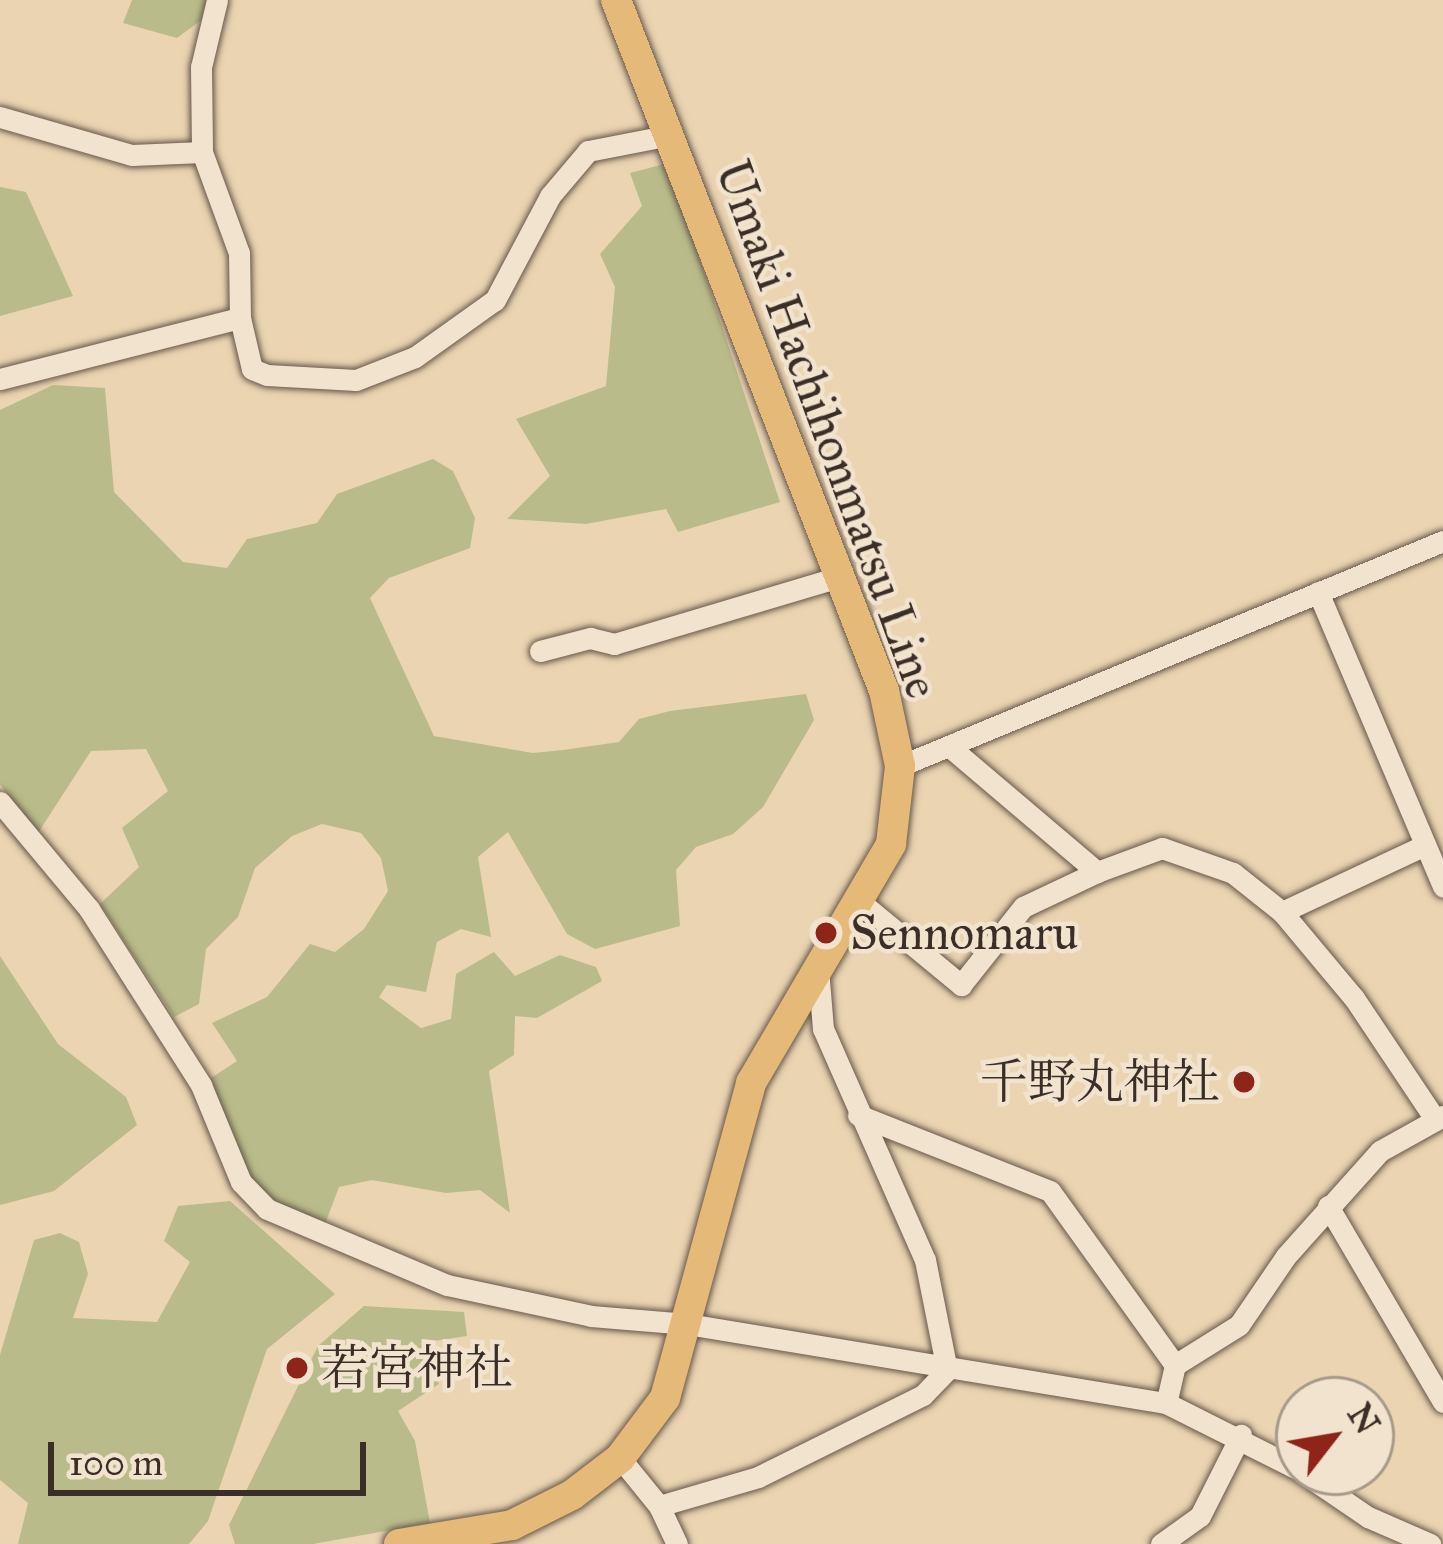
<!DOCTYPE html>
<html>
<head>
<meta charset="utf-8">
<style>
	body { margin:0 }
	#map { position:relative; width:1443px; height:1544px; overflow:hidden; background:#ead4b2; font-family:"IM FELL Great Primer","Noto Serif JP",serif }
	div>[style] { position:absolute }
	.green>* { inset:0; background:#b9bc8a }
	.roads { filter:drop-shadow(0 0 3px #67584a) drop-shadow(0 0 3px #67584a) }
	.street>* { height:21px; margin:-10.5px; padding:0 10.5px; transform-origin:10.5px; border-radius:10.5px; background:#f1e3cd }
	.primary>* { height:30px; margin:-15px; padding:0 15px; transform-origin:15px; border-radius:15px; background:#e5ba79 }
	.dots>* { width:33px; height:33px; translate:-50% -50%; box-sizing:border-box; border:6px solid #f1e3cd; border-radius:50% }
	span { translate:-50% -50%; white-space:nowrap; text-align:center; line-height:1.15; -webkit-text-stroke:9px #f1e3cd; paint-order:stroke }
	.street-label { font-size:48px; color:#3b2e27 }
	.poi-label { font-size:48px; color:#3b2e27 }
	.left { translate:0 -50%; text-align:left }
	.right { translate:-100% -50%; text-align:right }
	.north { position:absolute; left:1275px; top:1376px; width:120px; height:120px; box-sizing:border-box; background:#f1e3cd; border:3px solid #a89b8b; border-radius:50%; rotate:59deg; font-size:33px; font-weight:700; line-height:48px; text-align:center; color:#3b2e27 }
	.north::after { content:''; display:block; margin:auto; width:42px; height:54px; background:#8f2418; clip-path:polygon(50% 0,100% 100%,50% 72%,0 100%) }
	.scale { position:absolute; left:48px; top:1442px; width:318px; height:54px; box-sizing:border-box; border:6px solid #3b2e27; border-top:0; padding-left:15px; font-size:36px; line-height:42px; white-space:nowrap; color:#3b2e27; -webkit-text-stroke:9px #f1e3cd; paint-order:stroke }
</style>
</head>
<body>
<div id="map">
	<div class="green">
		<i style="clip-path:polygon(132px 0,208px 0,204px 18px,177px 38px,123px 23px)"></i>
		<i style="clip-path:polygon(668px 163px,780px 502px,678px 532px,666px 509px,586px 524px,507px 519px,550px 476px,516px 419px,606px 386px,615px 287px,600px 254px,642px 206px,630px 173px)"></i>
		<i style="clip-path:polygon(0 187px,26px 192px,73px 296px,0 316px)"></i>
		<i style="clip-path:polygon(53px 385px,105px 388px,114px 492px,183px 562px,227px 568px,247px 539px,317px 523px,337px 494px,433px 459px,453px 471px,475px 518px,470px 548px,389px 578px,370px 598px,434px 736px,533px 753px,563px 750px,619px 742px,639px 719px,670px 711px,806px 694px,814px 720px,763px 807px,733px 834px,696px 847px,676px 870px,680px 926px,595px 949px,567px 934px,508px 832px,478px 857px,491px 937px,461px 929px,437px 942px,426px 992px,387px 985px,379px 997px,421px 1028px,451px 1019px,456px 974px,494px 952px,515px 976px,560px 955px,596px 967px,602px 981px,537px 1018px,515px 1016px,514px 1055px,489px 1071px,510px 1213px,480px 1190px,446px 1193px,372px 1180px,339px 1187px,325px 1224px,275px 1204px,246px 1173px,205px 1082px,237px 1061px,212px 1023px,267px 997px,310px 944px,335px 952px,364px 929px,388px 891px,381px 858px,361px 833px,322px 824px,292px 836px,255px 868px,238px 917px,206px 949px,199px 1004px,174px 1017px,100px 904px,139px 867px,122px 828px,168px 791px,146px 749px,91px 751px,38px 833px,0 785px,0 410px)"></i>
		<i style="clip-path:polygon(0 956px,58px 1044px,126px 1097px,137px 1125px,54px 1191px,0 1205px)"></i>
		<i style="clip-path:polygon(230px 1201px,335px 1294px,267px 1349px,208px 1521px,189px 1544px,18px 1544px,28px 1503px,0 1480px,0 1355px,34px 1240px,60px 1233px,79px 1242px,88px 1274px,73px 1318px,157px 1322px,190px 1262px,164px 1241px,178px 1206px)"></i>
		<i style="clip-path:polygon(364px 1306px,464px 1312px,467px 1336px,421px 1343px,439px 1384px,398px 1411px,415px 1441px,430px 1523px,313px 1544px,235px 1544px,229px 1525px,318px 1346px)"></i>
	</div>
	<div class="roads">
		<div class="street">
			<i style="left:217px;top:0;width:69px;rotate:103.4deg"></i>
			<i style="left:201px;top:67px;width:85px;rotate:89.3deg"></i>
			<i style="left:202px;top:152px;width:108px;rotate:69.9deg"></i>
			<i style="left:239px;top:253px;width:65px;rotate:89.1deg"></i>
			<i style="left:240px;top:318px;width:52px;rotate:76.8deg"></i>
			<i style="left:252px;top:369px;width:16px;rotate:22deg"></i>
			<i style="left:267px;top:375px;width:89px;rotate:3.2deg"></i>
			<i style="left:356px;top:380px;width:63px;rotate:-21.3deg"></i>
			<i style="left:415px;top:357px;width:98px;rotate:-35.5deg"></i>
			<i style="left:495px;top:300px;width:118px;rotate:-62.1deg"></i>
			<i style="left:550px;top:196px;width:59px;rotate:-49.8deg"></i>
			<i style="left:588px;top:151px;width:84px;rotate:-11deg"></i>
			<i style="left:0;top:117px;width:137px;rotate:16.1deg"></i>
			<i style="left:132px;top:155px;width:70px;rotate:-2.5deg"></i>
			<i style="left:0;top:379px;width:248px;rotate:-14.3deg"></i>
			<i style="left:1318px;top:592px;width:320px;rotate:67deg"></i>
			<i style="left:540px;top:651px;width:52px;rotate:-14.6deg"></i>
			<i style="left:590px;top:638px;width:25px;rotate:14deg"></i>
			<i style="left:614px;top:644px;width:235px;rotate:-16.6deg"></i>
			<i style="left:951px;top:748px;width:192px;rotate:40.3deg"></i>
			<i style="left:1097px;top:872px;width:69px;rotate:-20.3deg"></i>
			<i style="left:1162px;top:848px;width:75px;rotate:19.4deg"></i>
			<i style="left:1233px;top:873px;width:63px;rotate:38.5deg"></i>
			<i style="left:1282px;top:912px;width:112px;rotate:50.1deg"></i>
			<i style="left:1354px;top:998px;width:146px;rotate:56.2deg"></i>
			<i style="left:900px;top:766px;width:588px;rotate:-22.51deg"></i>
			<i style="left:0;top:802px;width:139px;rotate:50.2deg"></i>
			<i style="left:89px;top:909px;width:209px;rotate:57.5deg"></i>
			<i style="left:201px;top:1085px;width:105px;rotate:67.6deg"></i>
			<i style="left:241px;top:1182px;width:37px;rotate:46deg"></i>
			<i style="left:267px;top:1209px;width:195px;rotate:22.9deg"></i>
			<i style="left:447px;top:1285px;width:147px;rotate:12.1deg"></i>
			<i style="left:591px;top:1316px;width:97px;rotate:4.7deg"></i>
			<i style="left:688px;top:1324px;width:484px;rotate:9.4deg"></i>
			<i style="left:1166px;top:1403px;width:149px;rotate:26.7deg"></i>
			<i style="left:858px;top:900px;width:134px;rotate:39.5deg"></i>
			<i style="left:961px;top:985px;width:100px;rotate:-51.5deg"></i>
			<i style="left:1023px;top:907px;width:82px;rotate:-25.3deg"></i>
			<i style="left:1282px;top:912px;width:158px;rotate:-25.1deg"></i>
			<i style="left:858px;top:1115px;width:206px;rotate:21.6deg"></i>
			<i style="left:1050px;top:1191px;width:214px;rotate:54.3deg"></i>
			<i style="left:1175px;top:1365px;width:39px;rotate:103deg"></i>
			<i style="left:1328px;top:1206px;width:227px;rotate:59.6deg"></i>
			<i style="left:1175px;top:1365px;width:75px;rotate:-32deg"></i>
			<i style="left:1239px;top:1325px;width:83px;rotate:-55.7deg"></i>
			<i style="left:1286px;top:1256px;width:141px;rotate:-48.2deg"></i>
			<i style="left:1380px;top:1151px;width:72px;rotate:-29.1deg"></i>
			<i style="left:620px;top:1458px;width:62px;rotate:50.9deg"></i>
			<i style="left:659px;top:1506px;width:42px;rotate:64.7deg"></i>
			<i style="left:1302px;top:1472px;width:80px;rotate:34.3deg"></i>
			<i style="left:1368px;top:1517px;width:68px;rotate:23.5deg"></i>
			<i style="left:659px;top:1506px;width:103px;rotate:-16.3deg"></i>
			<i style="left:758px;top:1477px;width:184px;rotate:-26.4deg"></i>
			<i style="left:923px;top:1395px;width:35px;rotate:-46deg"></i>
			<i style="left:947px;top:1370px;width:112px;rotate:-101.3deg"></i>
			<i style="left:925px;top:1260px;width:253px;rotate:-113.8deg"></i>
			<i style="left:823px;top:1029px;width:61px;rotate:-94.7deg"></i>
			<i style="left:1161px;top:1544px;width:48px;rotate:-35.7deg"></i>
			<i style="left:1200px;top:1516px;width:91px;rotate:-63.2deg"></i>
		</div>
		<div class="primary">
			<i style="left:399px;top:1544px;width:115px;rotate:-9.5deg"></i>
			<i style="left:512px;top:1525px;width:67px;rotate:-26.6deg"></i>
			<i style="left:572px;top:1495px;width:61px;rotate:-37.6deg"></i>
			<i style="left:620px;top:1458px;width:75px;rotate:-53.1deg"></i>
			<i style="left:665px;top:1398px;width:327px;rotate:-74.7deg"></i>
			<i style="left:751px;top:1083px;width:277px;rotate:-59.6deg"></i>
			<i style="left:891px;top:844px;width:79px;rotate:-83.4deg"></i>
			<i style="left:900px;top:766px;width:77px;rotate:-102deg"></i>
			<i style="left:884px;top:691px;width:741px;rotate:-111.2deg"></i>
		</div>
	</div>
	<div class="dots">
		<i style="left:826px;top:933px;background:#8f2418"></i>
		<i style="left:1244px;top:1082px;background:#8f2418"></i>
		<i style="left:297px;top:1368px;background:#8f2418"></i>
	</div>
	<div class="street-label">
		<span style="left:828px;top:429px;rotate:70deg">Umaki Hachihonmatsu Line</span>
	</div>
	<div class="poi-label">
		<span class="left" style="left:850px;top:933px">Sennomaru</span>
		<span class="right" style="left:1220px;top:1082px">千野丸神社</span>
		<span class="left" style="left:321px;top:1368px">若宮神社</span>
	</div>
	<div class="north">N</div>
	<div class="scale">100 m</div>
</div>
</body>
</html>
